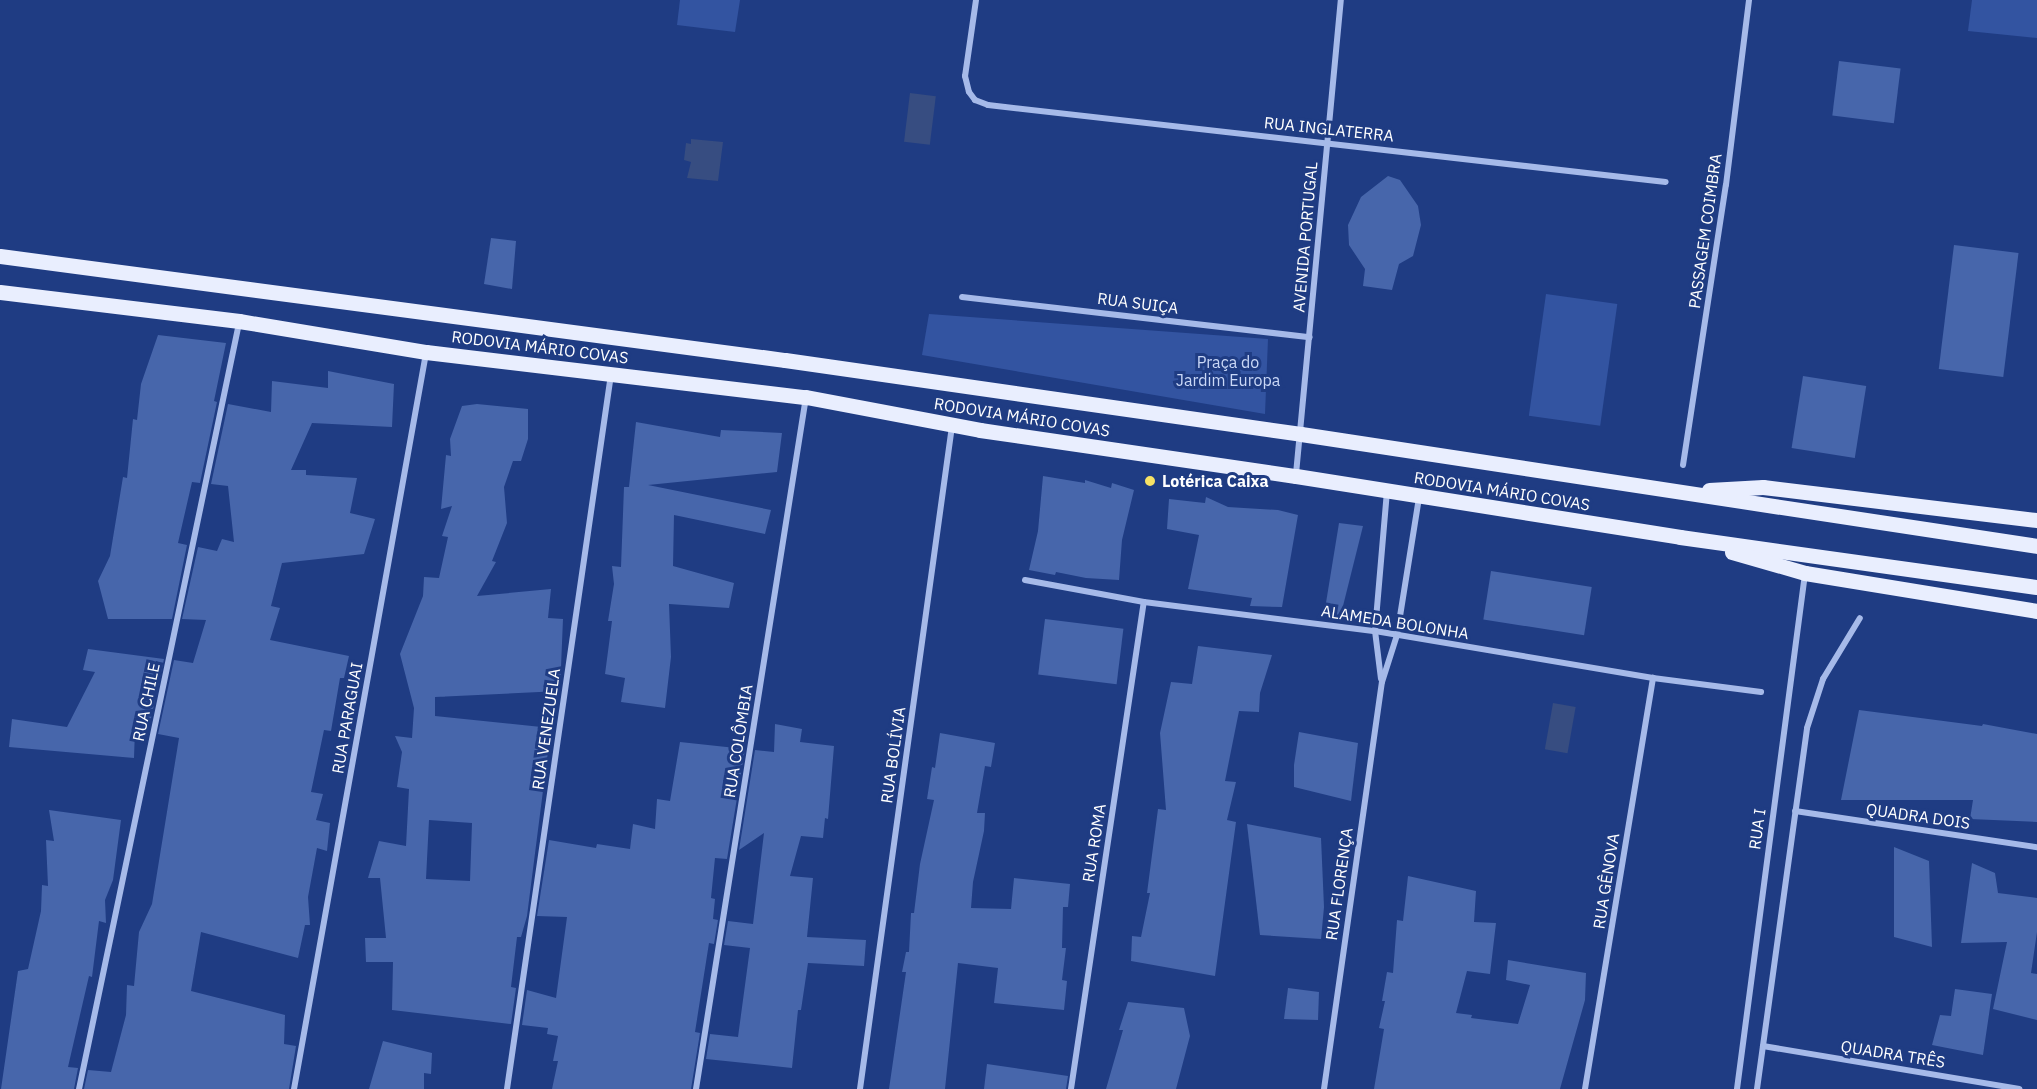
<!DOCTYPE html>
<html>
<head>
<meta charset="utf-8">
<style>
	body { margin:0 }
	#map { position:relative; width:2037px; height:1089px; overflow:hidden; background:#1f3c83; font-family:"IBM Plex Sans",sans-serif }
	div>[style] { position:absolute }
	.green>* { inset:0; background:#3354a1; transform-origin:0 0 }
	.water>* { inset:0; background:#374d81; transform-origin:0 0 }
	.building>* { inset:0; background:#4766ab; transform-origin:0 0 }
	.street>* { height:6px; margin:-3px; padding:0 3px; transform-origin:3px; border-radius:3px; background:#a6bae9 }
	.primary>* { height:15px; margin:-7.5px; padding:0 7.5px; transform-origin:7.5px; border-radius:7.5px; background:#e9eefe }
	.dots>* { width:16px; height:16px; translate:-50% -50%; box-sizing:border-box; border:3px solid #1f3c83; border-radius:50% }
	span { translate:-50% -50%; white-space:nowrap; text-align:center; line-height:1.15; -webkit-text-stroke:6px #1f3c83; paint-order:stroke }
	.street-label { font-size:16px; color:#fff }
	.park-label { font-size:16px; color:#cad8f7 }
	.poi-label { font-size:16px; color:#fff; font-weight:700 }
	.left { translate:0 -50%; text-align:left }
</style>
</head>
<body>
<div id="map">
	<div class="green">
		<i style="clip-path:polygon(680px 0,740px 0,735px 32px,677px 25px)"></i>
		<i style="clip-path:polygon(1972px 0,2037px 0,2037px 38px,1968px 31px)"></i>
		<i style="left:1546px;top:294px;width:72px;height:123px;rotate:8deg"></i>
		<i style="clip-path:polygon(929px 314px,1268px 339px,1265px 414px,922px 355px)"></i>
	</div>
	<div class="water">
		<i style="left:910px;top:93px;width:26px;height:49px;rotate:7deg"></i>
		<i style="clip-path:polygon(691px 139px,723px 142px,718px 181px,687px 178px,691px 162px,684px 160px,686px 143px,691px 144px)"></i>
		<i style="left:1553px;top:703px;width:23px;height:47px;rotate:10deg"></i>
	</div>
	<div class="building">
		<i style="left:1839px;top:61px;width:62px;height:55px;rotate:7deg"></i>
		<i style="clip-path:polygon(1388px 176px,1400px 180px,1418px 206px,1421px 225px,1413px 256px,1399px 264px,1392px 290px,1363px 286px,1365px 269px,1349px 245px,1348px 225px,1361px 197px)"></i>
		<i style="clip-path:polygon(491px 238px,516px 241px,512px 289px,484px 284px)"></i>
		<i style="left:1954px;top:245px;width:65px;height:125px;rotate:7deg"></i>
		<i style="clip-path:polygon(158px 335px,226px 343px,214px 401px,217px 402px,200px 483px,192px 482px,178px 543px,187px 545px,172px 619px,108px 619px,98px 581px,110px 556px,123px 477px,127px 478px,133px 419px,137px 420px,141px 384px)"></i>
		<i style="clip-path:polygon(328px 371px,394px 384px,392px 427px,312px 423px,291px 470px,306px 470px,306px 475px,357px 478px,350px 513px,375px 519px,364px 554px,282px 563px,271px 606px,280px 608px,270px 640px,349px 656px,344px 678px,340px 678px,331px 731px,324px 730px,311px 792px,323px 794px,316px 820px,330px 823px,327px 851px,317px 848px,308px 897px,310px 925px,305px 925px,298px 958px,201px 932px,191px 991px,285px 1015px,284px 1044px,296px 1046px,289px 1089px,84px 1089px,88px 1070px,111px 1072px,126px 1015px,127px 985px,134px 986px,139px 932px,152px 904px,179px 738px,158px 734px,174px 660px,193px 663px,206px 620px,182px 619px,198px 547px,217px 551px,222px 539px,234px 542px,228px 486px,211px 484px,228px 404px,271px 412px,272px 381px,328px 388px)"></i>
		<i style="left:1803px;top:376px;width:64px;height:73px;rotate:9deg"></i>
		<i style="clip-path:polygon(evenodd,477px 404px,528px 409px,528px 439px,521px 461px,513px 461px,504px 487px,507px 523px,492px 561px,496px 562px,477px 596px,551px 589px,548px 618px,563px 619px,560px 691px,435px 697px,435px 716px,551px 728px,527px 916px,521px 937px,517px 937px,511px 987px,516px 988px,511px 1024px,392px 1010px,393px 962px,366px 962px,365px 938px,386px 938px,380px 878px,368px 878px,379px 841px,406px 846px,409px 789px,397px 787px,402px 752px,395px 736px,412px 738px,414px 708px,400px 654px,423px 596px,424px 577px,439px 578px,448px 537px,442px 536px,452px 506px,441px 509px,446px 455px,451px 456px,450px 439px,462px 406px,477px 404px,429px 820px,472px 823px,470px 881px,426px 879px,429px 820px)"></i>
		<i style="clip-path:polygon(636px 422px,720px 437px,721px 430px,782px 433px,777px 472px,648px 485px,771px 510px,765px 534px,674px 515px,673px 566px,734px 583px,729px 608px,669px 604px,671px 657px,665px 708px,621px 702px,625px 678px,605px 674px,612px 621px,608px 621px,614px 584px,612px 566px,621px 567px,624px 487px,629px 487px)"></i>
		<i style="clip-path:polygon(1043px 476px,1085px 483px,1085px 480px,1111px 488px,1112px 483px,1134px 490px,1122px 540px,1119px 580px,1086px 578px,1056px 572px,1055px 575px,1029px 570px,1038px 531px)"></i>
		<i style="clip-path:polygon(1206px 497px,1228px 507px,1278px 510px,1298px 515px,1282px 607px,1250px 606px,1252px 598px,1188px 589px,1199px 535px,1167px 529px,1169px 499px,1205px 503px)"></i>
		<i style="clip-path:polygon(1339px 523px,1363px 526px,1340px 618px,1324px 615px)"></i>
		<i style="left:1491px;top:571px;width:102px;height:49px;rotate:9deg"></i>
		<i style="left:1045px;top:619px;width:79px;height:56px;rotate:7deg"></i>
		<i style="clip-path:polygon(1198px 646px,1272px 655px,1260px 693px,1259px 712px,1239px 711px,1225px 781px,1236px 782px,1227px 820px,1236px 822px,1215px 976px,1131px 961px,1132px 936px,1141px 937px,1150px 893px,1147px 893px,1158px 809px,1166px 810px,1160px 733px,1171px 682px,1192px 684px)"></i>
		<i style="clip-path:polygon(88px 649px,164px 659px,148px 732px,135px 729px,134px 758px,9px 747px,12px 719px,67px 727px,95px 672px,83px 670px)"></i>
		<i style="clip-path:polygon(1859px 710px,1982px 726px,1983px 724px,2037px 734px,2037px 822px,1970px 819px,1973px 800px,1841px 800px)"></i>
		<i style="clip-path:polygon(775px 724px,802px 729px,800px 742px,834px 746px,828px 819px,825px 818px,823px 838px,801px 836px,790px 876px,813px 878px,807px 937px,866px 940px,864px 966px,808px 963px,801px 1010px,798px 1010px,792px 1068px,706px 1059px,710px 1034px,738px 1037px,750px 948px,724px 945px,728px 921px,753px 924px,764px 833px,739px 850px,755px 750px,774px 752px)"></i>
		<i style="clip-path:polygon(1299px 732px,1358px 743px,1351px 801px,1294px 787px,1294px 765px)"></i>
		<i style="clip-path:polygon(940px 733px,995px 743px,991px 767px,985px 766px,977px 813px,985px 813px,984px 831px,973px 882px,971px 908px,1011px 909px,1014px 878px,1070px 884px,1068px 907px,1063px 907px,1062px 948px,1066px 948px,1062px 980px,1067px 981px,1064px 1010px,994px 1003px,998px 968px,958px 963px,945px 1089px,889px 1089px,906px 972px,902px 972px,906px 952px,909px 952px,911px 913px,914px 913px,920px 864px,934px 800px,927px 799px,932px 767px,935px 768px)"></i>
		<i style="clip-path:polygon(680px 742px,745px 749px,727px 859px,715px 858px,711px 898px,715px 899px,713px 919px,718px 920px,714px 944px,709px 943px,695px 1032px,700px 1033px,691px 1089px,552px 1089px,558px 1061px,553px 1061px,558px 1036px,547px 1034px,548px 1028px,522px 1025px,527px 990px,556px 998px,567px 917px,537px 916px,549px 840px,596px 848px,597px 844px,630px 849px,633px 824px,655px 829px,657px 799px,670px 801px)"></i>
		<i style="clip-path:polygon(49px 810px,121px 820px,113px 880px,105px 900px,106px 923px,99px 921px,92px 977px,89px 976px,68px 1067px,78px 1068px,74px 1089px,1px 1089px,18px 971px,28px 969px,41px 911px,42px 885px,48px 886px,46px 840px,54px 841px)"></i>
		<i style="clip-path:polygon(1247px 824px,1321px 838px,1324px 907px,1321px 939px,1260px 935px)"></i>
		<i style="clip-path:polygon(1894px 847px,1929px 861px,1932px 947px,1894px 937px)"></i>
		<i style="clip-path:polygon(1972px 863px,1995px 873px,1998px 893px,2037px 898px,2037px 932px,2031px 973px,2037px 974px,2037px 1020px,1993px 1009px,2007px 942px,1961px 943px)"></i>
		<i style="clip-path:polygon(1408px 876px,1476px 891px,1474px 922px,1496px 923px,1490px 974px,1467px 971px,1456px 1013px,1472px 1015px,1471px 1018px,1518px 1024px,1530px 985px,1506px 980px,1508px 960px,1586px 973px,1585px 1000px,1560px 1089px,1374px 1089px,1384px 1029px,1379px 1028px,1385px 1001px,1382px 1001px,1387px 972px,1393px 973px,1397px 920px,1403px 921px)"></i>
		<i style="clip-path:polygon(1288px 988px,1319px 992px,1318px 1020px,1284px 1019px)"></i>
		<i style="clip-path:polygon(1955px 989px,1992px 994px,1983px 1055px,1932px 1045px,1940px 1015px,1951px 1016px)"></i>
		<i style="clip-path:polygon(1128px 1002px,1184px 1008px,1190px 1036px,1176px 1089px,1106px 1089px,1123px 1030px,1119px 1030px)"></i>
		<i style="clip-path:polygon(383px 1041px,432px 1053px,431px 1074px,424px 1073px,424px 1089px,369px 1089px)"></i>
		<i style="clip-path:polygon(987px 1064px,1068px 1076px,1066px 1089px,984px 1089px)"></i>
	</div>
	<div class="street">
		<i style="left:976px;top:0;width:77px;rotate:98.2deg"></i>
		<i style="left:965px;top:76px;width:16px;rotate:76deg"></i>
		<i style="left:969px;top:92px;width:10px;rotate:53deg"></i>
		<i style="left:975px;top:100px;width:14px;rotate:21deg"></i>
		<i style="left:988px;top:105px;width:682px;rotate:6.48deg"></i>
		<i style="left:962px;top:297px;width:350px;rotate:6.6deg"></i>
		<i style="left:1683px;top:465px;width:283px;rotate:-81.3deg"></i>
		<i style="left:1726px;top:185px;width:186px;rotate:-82.9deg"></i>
		<i style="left:1296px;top:474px;width:476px;rotate:-84.6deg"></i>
		<i style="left:1025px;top:580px;width:121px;rotate:10.5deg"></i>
		<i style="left:1144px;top:602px;width:233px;rotate:7.2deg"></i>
		<i style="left:1375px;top:631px;width:282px;rotate:9.6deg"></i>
		<i style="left:1653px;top:678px;width:109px;rotate:7.4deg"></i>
		<i style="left:1381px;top:679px;width:48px;rotate:-97.1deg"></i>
		<i style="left:1375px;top:631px;width:140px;rotate:-85.1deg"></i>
		<i style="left:1795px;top:811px;width:245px;rotate:8.5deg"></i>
		<i style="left:1763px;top:1046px;width:260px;rotate:9.5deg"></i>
		<i style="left:79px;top:1089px;width:783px;rotate:-78.2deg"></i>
		<i style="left:294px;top:1089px;width:748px;rotate:-79.83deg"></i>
		<i style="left:507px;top:1089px;width:723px;rotate:-81.72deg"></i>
		<i style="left:696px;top:1089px;width:701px;rotate:-80.97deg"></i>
		<i style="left:860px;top:1089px;width:669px;rotate:-82.1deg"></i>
		<i style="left:1071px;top:1089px;width:492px;rotate:-81.5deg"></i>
		<i style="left:1324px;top:1089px;width:411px;rotate:-81.9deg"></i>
		<i style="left:1382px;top:682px;width:49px;rotate:-72.3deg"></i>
		<i style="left:1397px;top:635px;width:140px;rotate:-80.9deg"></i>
		<i style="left:1585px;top:1089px;width:417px;rotate:-80.6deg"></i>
		<i style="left:1737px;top:1089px;width:519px;rotate:-82.48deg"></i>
		<i style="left:1757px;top:1089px;width:364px;rotate:-82.1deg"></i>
		<i style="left:1807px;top:728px;width:52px;rotate:-71.9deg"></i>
		<i style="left:1823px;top:679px;width:71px;rotate:-58.8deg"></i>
	</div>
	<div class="primary">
		<i style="left:0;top:256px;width:792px;rotate:7.55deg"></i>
		<i style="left:785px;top:360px;width:521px;rotate:8.16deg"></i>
		<i style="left:1301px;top:434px;width:744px;rotate:8.65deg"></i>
		<i style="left:0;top:292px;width:241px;rotate:6.9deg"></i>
		<i style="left:239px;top:321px;width:190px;rotate:9.4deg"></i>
		<i style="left:426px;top:352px;width:383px;rotate:6.8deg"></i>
		<i style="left:806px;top:397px;width:177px;rotate:10.7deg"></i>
		<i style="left:980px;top:430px;width:319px;rotate:8.3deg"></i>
		<i style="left:1296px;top:476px;width:389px;rotate:9deg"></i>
		<i style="left:1680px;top:537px;width:360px;rotate:8deg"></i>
		<i style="left:1709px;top:490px;width:54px;rotate:-3.2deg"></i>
		<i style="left:1763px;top:487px;width:276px;rotate:6.9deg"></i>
		<i style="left:1732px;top:552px;width:76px;rotate:16deg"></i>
		<i style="left:1805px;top:573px;width:235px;rotate:9.3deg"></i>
	</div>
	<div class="dots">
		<i style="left:1150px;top:481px;background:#f7e265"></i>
	</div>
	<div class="street-label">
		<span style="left:1329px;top:129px;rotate:6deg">RUA INGLATERRA</span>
		<span style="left:1705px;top:231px;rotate:-82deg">PASSAGEM COIMBRA</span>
		<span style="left:1305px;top:237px;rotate:-85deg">AVENIDA PORTUGAL</span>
		<span style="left:1138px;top:303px;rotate:7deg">RUA SUIÇA</span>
		<span style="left:540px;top:347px;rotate:7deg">RODOVIA MÁRIO COVAS</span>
		<span style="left:1022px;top:417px;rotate:9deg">RODOVIA MÁRIO COVAS</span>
		<span style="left:1502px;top:491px;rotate:9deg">RODOVIA MÁRIO COVAS</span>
		<span style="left:1395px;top:622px;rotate:9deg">ALAMEDA BOLONHA</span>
		<span style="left:146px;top:702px;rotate:-78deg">RUA CHILE</span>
		<span style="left:347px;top:718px;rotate:-80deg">RUA PARAGUAI</span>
		<span style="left:546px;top:729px;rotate:-82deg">RUA VENEZUELA</span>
		<span style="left:738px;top:741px;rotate:-81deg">RUA COLÔMBIA</span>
		<span style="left:893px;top:755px;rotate:-82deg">RUA BOLÍVIA</span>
		<span style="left:1918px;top:816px;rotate:8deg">QUADRA DOIS</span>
		<span style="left:1757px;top:829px;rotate:-82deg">RUA I</span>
		<span style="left:1094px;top:843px;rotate:-81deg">RUA ROMA</span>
		<span style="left:1606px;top:881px;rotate:-81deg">RUA GÊNOVA</span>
		<span style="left:1339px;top:884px;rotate:-82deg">RUA FLORENÇA</span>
		<span style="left:1893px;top:1054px;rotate:9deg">QUADRA TRÊS</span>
	</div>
	<div class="park-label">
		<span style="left:1228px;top:371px">Praça do<br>Jardim Europa</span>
	</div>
	<div class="poi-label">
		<span class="left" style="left:1162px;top:481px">Lotérica Caixa</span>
	</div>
</div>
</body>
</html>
